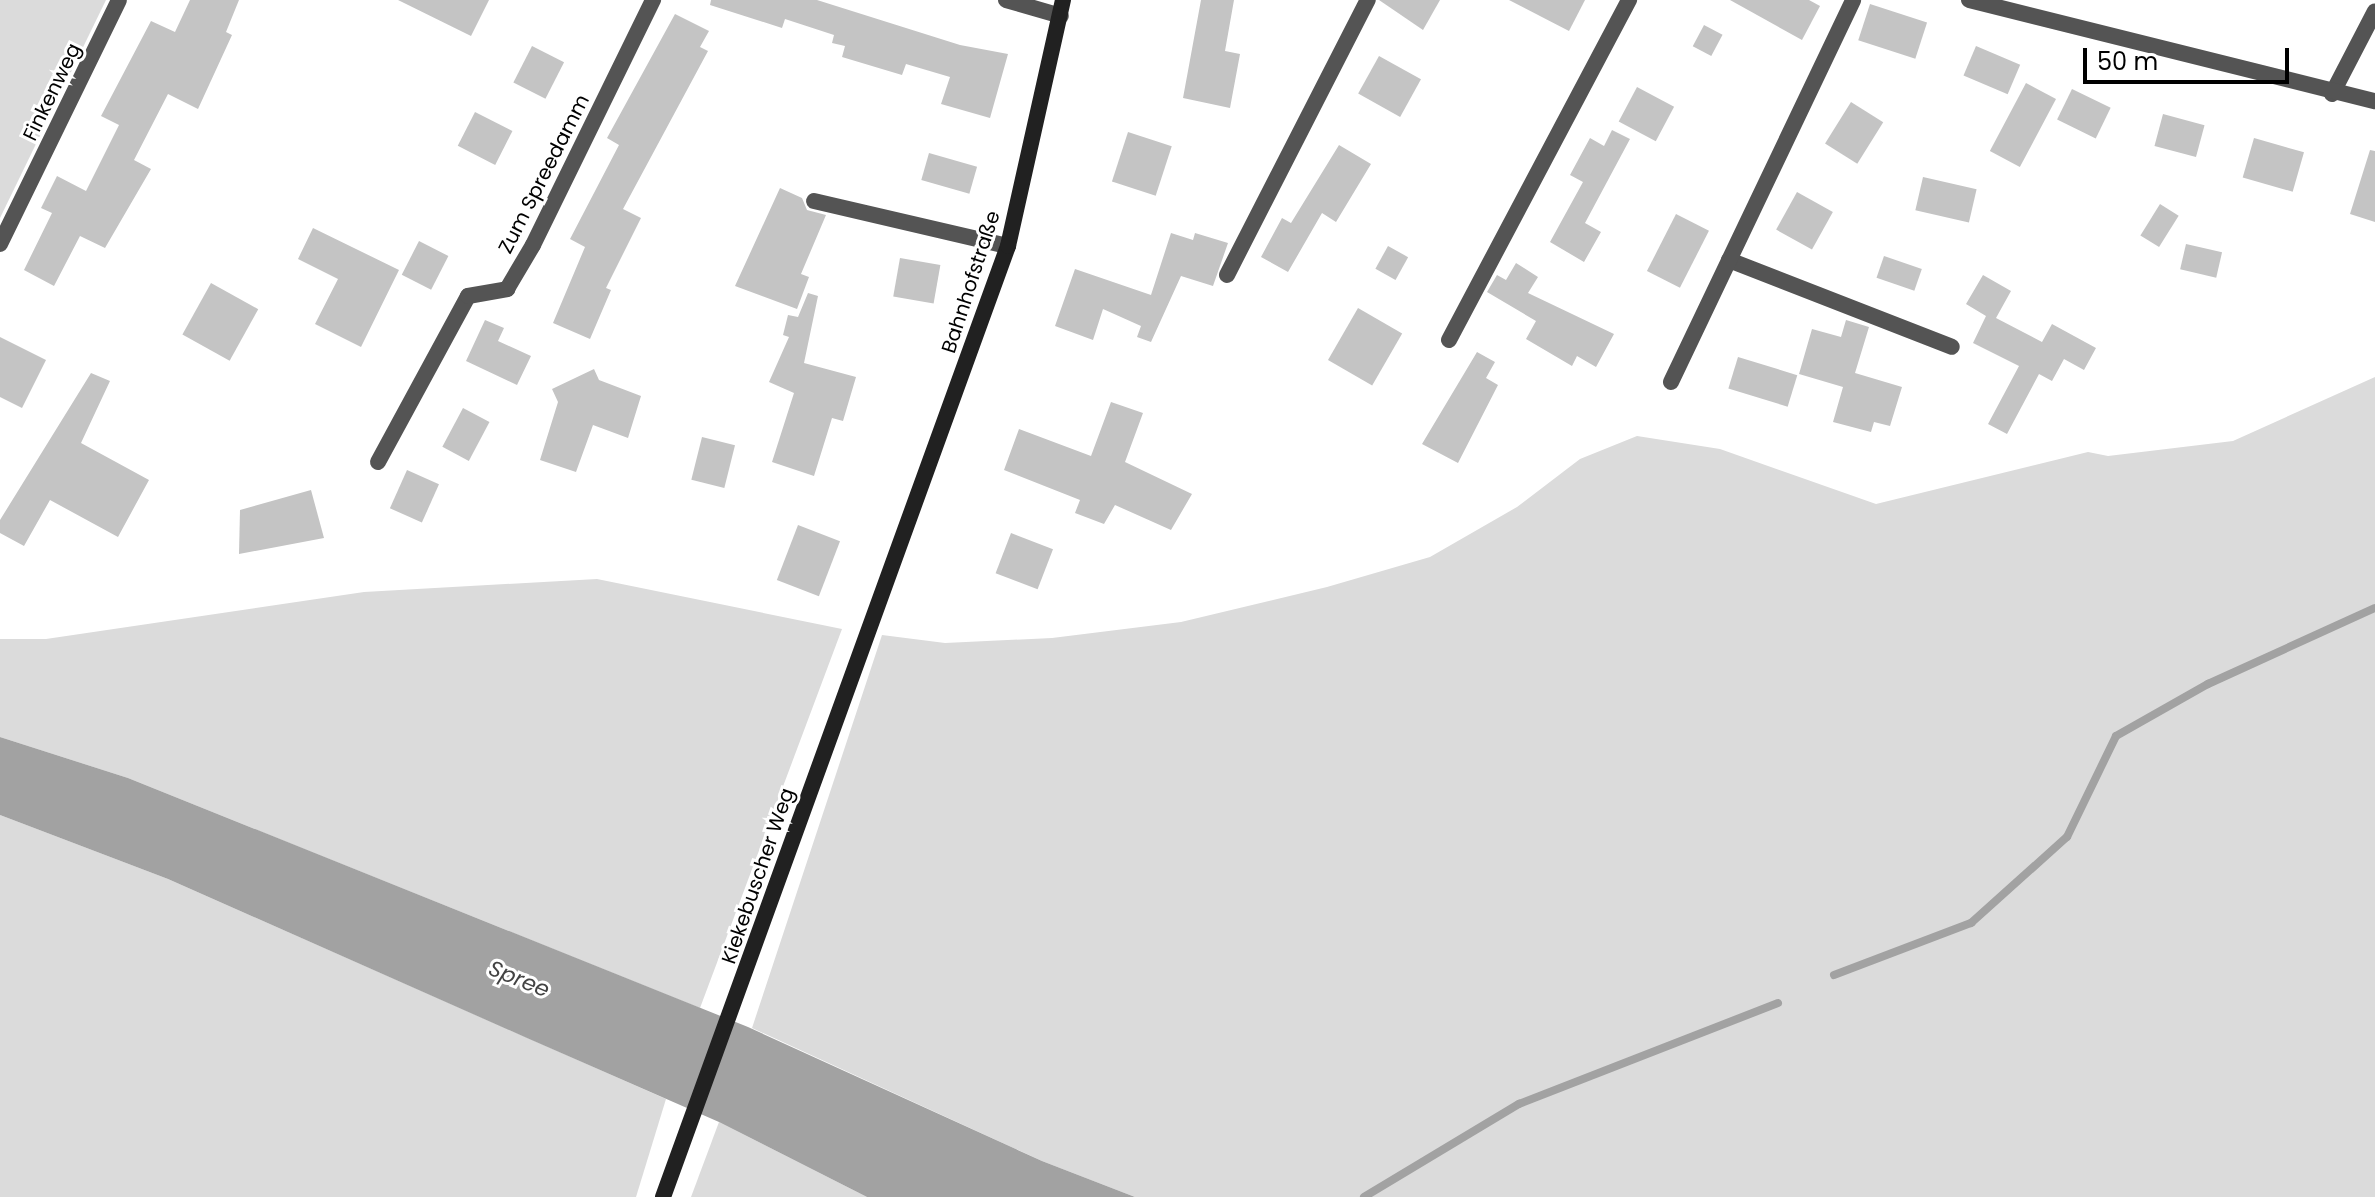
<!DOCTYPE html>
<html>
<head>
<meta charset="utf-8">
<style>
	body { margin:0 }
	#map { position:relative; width:2375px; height:1197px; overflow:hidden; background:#fff; font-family:Poppins,sans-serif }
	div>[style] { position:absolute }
	.green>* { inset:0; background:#dbdbdb }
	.water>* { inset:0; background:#a2a2a2 }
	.stream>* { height:8px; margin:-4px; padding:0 4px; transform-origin:4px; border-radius:4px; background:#a2a2a2 }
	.building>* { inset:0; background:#c4c4c4; transform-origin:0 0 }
	.service>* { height:16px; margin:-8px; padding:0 8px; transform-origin:8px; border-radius:8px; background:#545454 }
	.minor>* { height:16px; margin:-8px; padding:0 8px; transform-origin:8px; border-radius:8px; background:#545454 }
	.secondary>* { height:16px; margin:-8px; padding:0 8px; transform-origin:8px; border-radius:8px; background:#212121 }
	span { translate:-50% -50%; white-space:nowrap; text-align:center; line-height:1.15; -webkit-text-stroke:6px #fff; paint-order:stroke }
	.street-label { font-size:20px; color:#000 }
	.water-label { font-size:22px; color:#434343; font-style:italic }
	.scale { position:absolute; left:2083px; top:48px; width:206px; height:36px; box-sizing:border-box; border:4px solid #000; border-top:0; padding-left:10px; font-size:24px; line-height:28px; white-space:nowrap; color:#000; -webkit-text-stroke:6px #fff; paint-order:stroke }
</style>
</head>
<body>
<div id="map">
	<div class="green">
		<i style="clip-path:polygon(0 0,106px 0,0 218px)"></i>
		<i style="clip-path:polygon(2375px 377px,2375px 1197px,1135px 1197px,1042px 1161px,752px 1028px,882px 635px,945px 643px,1052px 638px,1181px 622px,1327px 587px,1430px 557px,1517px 507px,1580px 459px,1637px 436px,1720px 449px,1876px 504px,2088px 452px,2108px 456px,2233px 441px)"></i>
		<i style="clip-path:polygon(597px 579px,842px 629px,700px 1008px,128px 778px,0 737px,0 639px,46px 639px,364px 592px)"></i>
		<i style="clip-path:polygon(0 815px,168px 879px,666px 1099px,636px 1197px,0 1197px)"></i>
		<i style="clip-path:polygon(719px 1122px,867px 1197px,691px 1197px)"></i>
	</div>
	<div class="water">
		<i style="clip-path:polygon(0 737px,128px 778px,748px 1027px,1042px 1161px,1135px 1197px,867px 1197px,719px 1122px,527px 1038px,168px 879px,0 815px)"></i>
	</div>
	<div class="stream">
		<i style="left:1834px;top:975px;width:147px;rotate:-20.8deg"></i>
		<i style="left:1971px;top:923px;width:129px;rotate:-41.9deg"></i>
		<i style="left:2067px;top:837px;width:112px;rotate:-64.1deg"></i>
		<i style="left:2116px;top:736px;width:106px;rotate:-29.5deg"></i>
		<i style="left:2208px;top:684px;width:183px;rotate:-24.5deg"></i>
		<i style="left:1364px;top:1197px;width:181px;rotate:-31deg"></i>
		<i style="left:1519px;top:1104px;width:278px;rotate:-21.3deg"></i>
	</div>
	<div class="building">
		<i style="clip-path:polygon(190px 0,239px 0,226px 32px,232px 35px,198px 109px,168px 94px,134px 160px,151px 169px,105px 248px,80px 236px,54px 286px,24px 270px,52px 213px,41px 208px,57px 176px,86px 191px,119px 125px,101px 116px,151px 21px,175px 32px)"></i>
		<i style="clip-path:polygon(398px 0,489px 0,471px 36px)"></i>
		<i style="clip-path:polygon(711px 0,817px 0,960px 45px,1008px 54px,990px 118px,941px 104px,950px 77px,906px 64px,902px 75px,842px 57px,845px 46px,832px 43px,834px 35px,785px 19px,782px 28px,710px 5px)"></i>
		<i style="clip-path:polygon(1201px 0,1234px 0,1225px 51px,1240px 54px,1230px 108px,1183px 98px)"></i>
		<i style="clip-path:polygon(1379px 0,1440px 0,1423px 30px)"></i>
		<i style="clip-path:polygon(1509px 0,1585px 0,1569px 31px)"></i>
		<i style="clip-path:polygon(1730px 0,1809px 0,1820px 6px,1802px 40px)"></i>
		<i style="left:1870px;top:4px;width:60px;height:38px;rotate:18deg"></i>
		<i style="clip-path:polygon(675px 14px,709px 31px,700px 47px,708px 51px,623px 209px,641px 218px,606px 288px,611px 290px,590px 339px,553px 323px,585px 247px,570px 239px,619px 145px,607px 138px)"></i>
		<i style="left:1704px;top:25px;width:21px;height:24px;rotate:28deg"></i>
		<i style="left:532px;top:46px;width:36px;height:41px;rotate:27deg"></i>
		<i style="left:1976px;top:46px;width:48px;height:32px;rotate:23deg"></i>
		<i style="left:1379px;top:56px;width:48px;height:43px;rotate:29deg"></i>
		<i style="left:2026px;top:83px;width:34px;height:77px;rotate:28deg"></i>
		<i style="left:1637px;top:87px;width:42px;height:39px;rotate:28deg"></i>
		<i style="left:2072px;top:89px;width:43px;height:34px;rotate:26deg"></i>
		<i style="left:1851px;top:102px;width:38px;height:49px;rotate:32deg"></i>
		<i style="left:475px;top:112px;width:42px;height:38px;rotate:27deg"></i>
		<i style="left:2163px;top:114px;width:43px;height:33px;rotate:15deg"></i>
		<i style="clip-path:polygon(1612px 130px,1630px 139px,1585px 223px,1601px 232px,1584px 262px,1550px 242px,1583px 182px,1570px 175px,1590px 138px,1604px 146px)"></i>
		<i style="left:1128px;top:132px;width:46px;height:52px;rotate:18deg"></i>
		<i style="left:2254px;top:138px;width:52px;height:41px;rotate:16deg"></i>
		<i style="clip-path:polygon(1339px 145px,1371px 164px,1336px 222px,1322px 213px,1288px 272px,1261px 257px,1282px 218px,1291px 223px)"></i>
		<i style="clip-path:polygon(2370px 150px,2375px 151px,2375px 222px,2350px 214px)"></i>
		<i style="left:929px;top:153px;width:50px;height:28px;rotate:16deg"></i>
		<i style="left:1923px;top:177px;width:55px;height:34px;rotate:13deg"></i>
		<i style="clip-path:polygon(780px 188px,802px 198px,807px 210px,826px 215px,801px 274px,809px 277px,797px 309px,735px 286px)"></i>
		<i style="left:1797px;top:192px;width:41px;height:43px;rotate:29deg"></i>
		<i style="left:2160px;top:204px;width:22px;height:37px;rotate:32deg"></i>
		<i style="left:1676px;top:214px;width:37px;height:64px;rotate:27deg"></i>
		<i style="clip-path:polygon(313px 228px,399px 270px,361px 347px,315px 324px,338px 279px,298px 259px)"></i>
		<i style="clip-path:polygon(1171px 233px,1193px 240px,1195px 233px,1228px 243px,1213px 286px,1181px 276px,1151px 342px,1137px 337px,1141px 326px,1103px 309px,1093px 340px,1055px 326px,1075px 269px,1151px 295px)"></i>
		<i style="left:419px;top:241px;width:33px;height:38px;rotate:27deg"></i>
		<i style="left:2186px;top:244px;width:37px;height:26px;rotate:13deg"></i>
		<i style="left:1388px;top:246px;width:23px;height:26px;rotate:29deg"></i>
		<i style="left:1884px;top:256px;width:40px;height:23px;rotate:19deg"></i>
		<i style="left:900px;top:258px;width:41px;height:39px;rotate:10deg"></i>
		<i style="clip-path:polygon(1516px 263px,1538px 277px,1528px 293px,1614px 334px,1596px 367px,1577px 356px,1572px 366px,1526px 339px,1536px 321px,1487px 292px,1497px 275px,1506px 280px)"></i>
		<i style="clip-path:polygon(1983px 275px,2011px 291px,1996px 318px,2042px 342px,2052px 324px,2096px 348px,2084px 370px,2064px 359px,2052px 381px,2039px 374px,2007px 434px,1988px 424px,2019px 366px,1973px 343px,1986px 316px,1966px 304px)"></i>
		<i style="left:211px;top:283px;width:54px;height:59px;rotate:29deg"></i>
		<i style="clip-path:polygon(808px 293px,818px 296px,804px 363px,856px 377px,843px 421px,832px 418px,814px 476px,772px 462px,794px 393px,769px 382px,789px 337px,783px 335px,788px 315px,798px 317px)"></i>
		<i style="left:1358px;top:308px;width:51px;height:60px;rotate:30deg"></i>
		<i style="clip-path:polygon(485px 320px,504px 328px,498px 341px,531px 356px,517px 385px,466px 361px)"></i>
		<i style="clip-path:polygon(1846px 320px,1869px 327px,1855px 373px,1902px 387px,1890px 426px,1874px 422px,1871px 432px,1833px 422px,1843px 387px,1799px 374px,1812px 329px,1841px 337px)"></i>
		<i style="clip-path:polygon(0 337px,46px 360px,22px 408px,0 397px)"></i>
		<i style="clip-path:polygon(1477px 352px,1495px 362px,1486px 378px,1498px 385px,1458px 463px,1422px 444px)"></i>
		<i style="left:1738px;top:357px;width:62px;height:33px;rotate:17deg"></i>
		<i style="clip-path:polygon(594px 369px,599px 380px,641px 396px,628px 438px,593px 425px,576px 472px,540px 460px,558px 402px,552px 389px)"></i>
		<i style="clip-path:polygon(91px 373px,110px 381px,81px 443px,149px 480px,118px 537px,50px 500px,24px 546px,0 533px,0 520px)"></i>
		<i style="clip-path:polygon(1111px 402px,1143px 413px,1125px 462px,1192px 494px,1171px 530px,1115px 505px,1104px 524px,1075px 513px,1080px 500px,1004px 470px,1019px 429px,1091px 456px)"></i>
		<i style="left:463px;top:408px;width:30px;height:44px;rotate:28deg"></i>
		<i style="left:702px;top:437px;width:34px;height:44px;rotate:14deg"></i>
		<i style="left:407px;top:470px;width:35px;height:42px;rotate:24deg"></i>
		<i style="clip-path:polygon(311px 490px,324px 538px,239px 554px,240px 510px)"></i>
		<i style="left:798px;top:525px;width:45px;height:59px;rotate:21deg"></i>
		<i style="left:1011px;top:533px;width:45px;height:43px;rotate:21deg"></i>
	</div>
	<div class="service">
		<i style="left:2332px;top:94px;width:93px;rotate:-62.6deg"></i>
		<i style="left:814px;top:201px;width:199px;rotate:13.1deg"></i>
		<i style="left:1729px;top:260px;width:239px;rotate:21.3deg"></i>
		<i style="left:1227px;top:275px;width:309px;rotate:-62.9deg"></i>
		<i style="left:1449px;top:340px;width:385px;rotate:-62.1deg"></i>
		<i style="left:1671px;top:382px;width:423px;rotate:-64.5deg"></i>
		<i style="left:378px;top:462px;width:189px;rotate:-61.5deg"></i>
		<i style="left:468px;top:296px;width:40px;rotate:-10deg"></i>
		<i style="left:507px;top:289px;width:51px;rotate:-59.4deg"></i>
	</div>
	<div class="minor">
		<i style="left:1006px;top:0;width:57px;rotate:16.2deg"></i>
		<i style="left:1969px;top:0;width:418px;rotate:14deg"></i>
		<i style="left:0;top:244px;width:271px;rotate:-64deg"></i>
		<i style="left:533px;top:245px;width:273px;rotate:-63.9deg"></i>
	</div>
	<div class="secondary">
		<i style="left:663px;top:1197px;width:1012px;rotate:-70.06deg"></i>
		<i style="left:1008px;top:246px;width:252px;rotate:-77.4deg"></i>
	</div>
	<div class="street-label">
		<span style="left:52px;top:92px;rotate:-64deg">Finkenweg</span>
		<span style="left:544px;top:174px;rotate:-63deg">Zum Spreedamm</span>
		<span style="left:971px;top:282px;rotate:-72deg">Bahnhofstraße</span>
		<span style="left:758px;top:876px;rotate:-71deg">Kiekebuscher Weg</span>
	</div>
	<div class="water-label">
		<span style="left:519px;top:979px;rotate:22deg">Spree</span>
	</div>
	<div class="scale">50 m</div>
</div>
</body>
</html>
